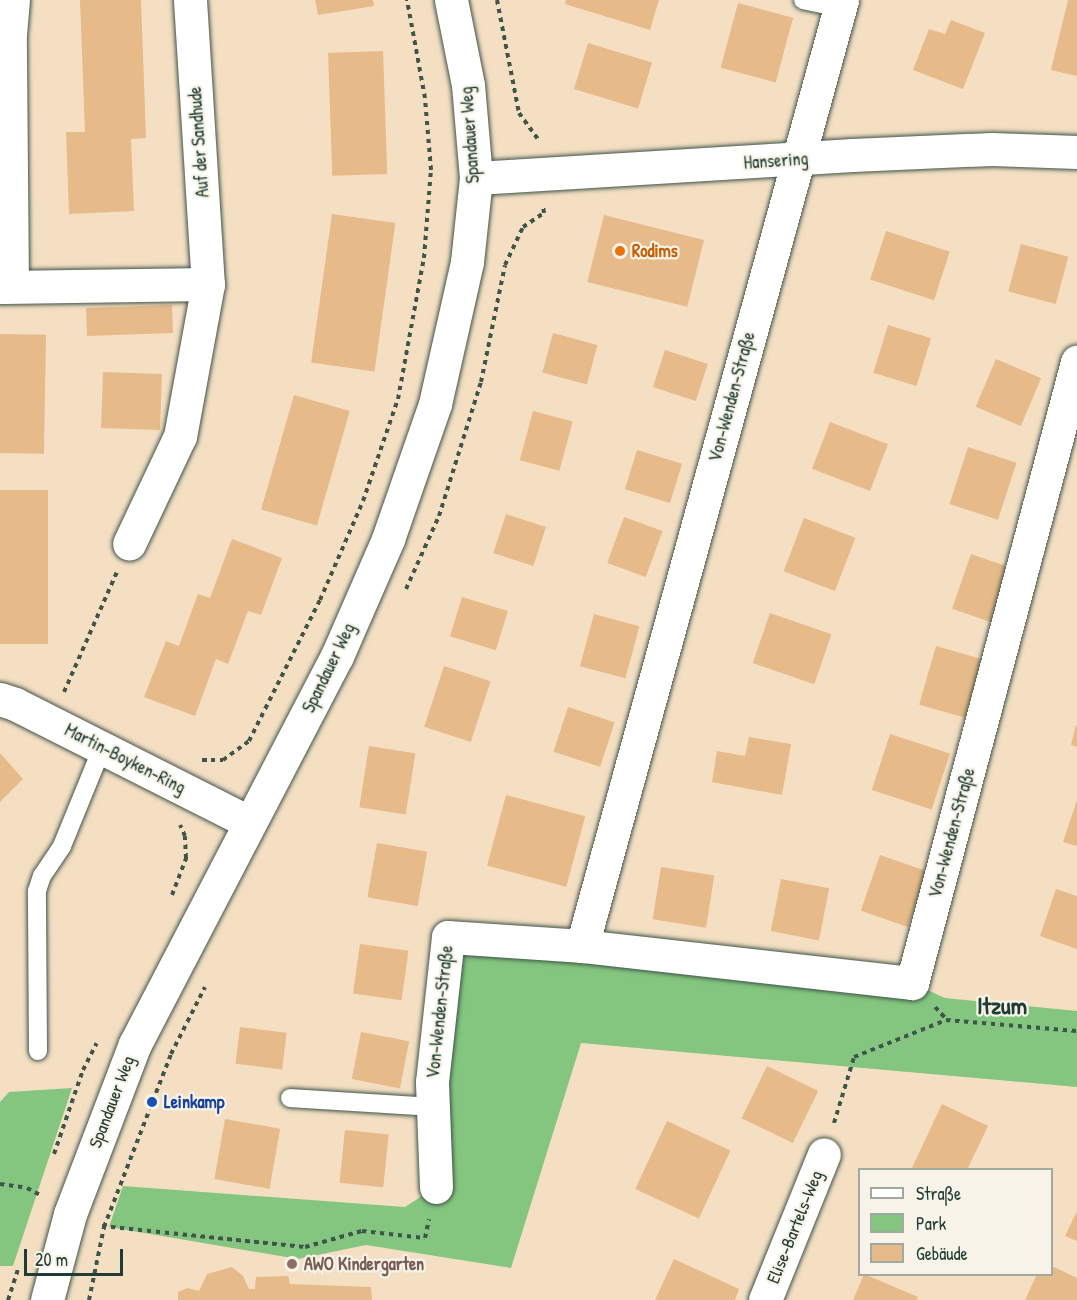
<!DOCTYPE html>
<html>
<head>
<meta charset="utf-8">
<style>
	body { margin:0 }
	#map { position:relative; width:1077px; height:1300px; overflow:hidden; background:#f4dfc3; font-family:"Patrick Hand",sans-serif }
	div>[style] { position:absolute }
	.green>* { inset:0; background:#84c67f }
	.building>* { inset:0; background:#e6ba89; transform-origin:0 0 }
	.path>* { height:4px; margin-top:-2px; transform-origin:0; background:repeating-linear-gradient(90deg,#3f5549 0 4.5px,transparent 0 9px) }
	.roads { filter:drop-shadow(0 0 2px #3f5549) drop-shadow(0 0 2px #3f5549) }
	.service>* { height:18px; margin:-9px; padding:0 9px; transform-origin:9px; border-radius:9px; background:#fff }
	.minor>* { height:33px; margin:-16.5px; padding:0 16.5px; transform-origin:16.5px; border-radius:16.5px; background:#fff }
	.tertiary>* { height:33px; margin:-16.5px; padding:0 16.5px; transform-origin:16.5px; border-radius:16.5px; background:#fff }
	.dots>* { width:16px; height:16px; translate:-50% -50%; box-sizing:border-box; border:3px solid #f7f3e8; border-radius:50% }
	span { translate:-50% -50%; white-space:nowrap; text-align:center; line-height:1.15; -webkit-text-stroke:4.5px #f7f3e8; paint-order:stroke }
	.street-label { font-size:18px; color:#1f3d34 }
	.food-label { font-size:18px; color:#c56008; font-weight:700 }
	.left { translate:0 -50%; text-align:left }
	.transit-label { font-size:18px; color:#164399; font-weight:700 }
	.education-label { font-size:18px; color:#785e54; font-weight:700 }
	.district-label { font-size:24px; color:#1f3d34; font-weight:700 }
	.legend { position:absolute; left:858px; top:1168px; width:195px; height:108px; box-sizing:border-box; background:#f7f3e8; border:2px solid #a1aaa0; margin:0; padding:8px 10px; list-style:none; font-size:18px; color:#1f3d34 }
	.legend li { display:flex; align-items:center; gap:12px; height:30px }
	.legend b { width:30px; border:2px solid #a1aaa0 }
	.scale { position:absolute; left:24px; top:1249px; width:99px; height:27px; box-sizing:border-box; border:3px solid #1f3d34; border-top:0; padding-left:8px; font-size:18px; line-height:21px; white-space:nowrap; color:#1f3d34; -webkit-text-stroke:4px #f7f3e8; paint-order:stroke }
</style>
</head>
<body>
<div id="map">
	<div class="green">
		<i style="clip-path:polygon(448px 937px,912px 983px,945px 998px,1077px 1011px,1077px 1087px,581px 1043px,511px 1268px,366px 1245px,298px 1259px,109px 1227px,123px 1186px,405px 1207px,436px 1187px)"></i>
		<i style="clip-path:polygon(72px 1088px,13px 1266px,0 1266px,0 1102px,9px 1092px)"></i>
	</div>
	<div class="building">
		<i style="clip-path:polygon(80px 0,141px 0,146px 138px,131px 139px,134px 211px,69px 214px,66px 132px,85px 132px)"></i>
		<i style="clip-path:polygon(315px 0,373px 0,374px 6px,318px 15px)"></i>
		<i style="clip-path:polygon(566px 0,659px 0,650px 30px,565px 4px)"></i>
		<i style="clip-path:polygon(1068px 0,1077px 0,1077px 76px,1051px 70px)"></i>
		<i style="left:738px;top:3px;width:57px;height:67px;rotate:15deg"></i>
		<i style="clip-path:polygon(951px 20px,985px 33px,963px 89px,913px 70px,929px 29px,945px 34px)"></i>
		<i style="left:588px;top:43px;width:67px;height:48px;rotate:17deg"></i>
		<i style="left:383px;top:51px;width:123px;height:55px;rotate:88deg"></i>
		<i style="left:332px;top:214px;width:64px;height:150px;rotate:8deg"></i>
		<i style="left:604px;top:215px;width:103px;height:69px;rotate:14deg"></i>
		<i style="left:886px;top:231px;width:67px;height:51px;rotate:18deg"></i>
		<i style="left:1021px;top:244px;width:49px;height:49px;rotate:15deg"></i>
		<i style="left:172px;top:305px;width:28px;height:86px;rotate:88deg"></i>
		<i style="left:888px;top:325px;width:45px;height:50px;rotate:17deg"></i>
		<i style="left:553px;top:333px;width:46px;height:41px;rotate:15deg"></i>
		<i style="left:0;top:334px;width:46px;height:119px;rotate:1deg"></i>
		<i style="left:665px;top:350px;width:45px;height:39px;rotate:18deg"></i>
		<i style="left:996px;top:359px;width:49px;height:52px;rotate:23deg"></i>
		<i style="left:103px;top:372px;width:59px;height:56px;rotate:2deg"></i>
		<i style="left:294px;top:395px;width:58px;height:119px;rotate:16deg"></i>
		<i style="left:533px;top:411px;width:41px;height:51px;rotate:15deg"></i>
		<i style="left:830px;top:422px;width:62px;height:50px;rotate:21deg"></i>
		<i style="left:968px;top:447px;width:51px;height:60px;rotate:18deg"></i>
		<i style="left:637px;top:450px;width:47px;height:41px;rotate:17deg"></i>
		<i style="left:48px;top:490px;width:154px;height:48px;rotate:90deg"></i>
		<i style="left:506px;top:514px;width:42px;height:41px;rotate:18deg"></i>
		<i style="left:624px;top:517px;width:41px;height:49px;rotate:20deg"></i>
		<i style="left:804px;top:518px;width:55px;height:57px;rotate:21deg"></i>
		<i style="clip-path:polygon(232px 539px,282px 558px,261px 615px,248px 611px,228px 664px,216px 659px,195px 716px,144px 697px,166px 641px,179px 646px,198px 594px,210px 598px)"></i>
		<i style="left:971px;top:554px;width:42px;height:58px;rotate:19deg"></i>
		<i style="left:462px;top:597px;width:48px;height:41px;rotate:17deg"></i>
		<i style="left:770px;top:613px;width:65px;height:53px;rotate:19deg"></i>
		<i style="left:594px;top:614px;width:47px;height:54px;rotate:15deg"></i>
		<i style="left:936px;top:646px;width:48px;height:61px;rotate:16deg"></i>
		<i style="left:444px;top:666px;width:49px;height:64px;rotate:18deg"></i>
		<i style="left:568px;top:707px;width:49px;height:47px;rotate:18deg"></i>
		<i style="clip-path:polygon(1076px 725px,1077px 726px,1077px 747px,1071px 745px)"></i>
		<i style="left:890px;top:734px;width:63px;height:59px;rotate:18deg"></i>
		<i style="clip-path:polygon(749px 737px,791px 744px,782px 795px,712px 782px,717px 751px,745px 756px)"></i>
		<i style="left:369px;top:746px;width:47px;height:62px;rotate:9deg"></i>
		<i style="clip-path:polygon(0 753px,23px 779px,0 802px)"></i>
		<i style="left:506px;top:795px;width:82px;height:73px;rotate:15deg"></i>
		<i style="clip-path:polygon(1077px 800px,1077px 846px,1063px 842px)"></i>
		<i style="left:377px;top:843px;width:51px;height:55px;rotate:10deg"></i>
		<i style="left:880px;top:855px;width:50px;height:59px;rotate:19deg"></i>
		<i style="left:661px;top:867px;width:54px;height:53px;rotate:9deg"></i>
		<i style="left:781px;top:879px;width:49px;height:53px;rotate:11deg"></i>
		<i style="clip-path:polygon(1056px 889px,1077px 896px,1077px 949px,1040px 936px)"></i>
		<i style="left:360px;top:944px;width:49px;height:50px;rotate:8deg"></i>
		<i style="left:240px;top:1027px;width:47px;height:37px;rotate:7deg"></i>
		<i style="left:361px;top:1032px;width:49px;height:48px;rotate:11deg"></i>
		<i style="left:767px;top:1066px;width:57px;height:58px;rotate:26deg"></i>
		<i style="clip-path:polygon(942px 1104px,988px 1126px,978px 1147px,967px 1170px,911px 1170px)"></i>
		<i style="left:225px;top:1119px;width:56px;height:61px;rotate:10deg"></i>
		<i style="left:667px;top:1121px;width:70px;height:75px;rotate:25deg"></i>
		<i style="left:345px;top:1130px;width:44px;height:53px;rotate:6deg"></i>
		<i style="clip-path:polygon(1077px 1211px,1077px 1241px,1065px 1236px)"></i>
		<i style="clip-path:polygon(674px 1259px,739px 1289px,735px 1300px,655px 1300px)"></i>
		<i style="clip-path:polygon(1052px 1266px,1077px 1278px,1077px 1300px,1025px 1300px,1037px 1274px,1052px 1274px)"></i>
		<i style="clip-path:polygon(232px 1267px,243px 1276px,249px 1289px,255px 1289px,256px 1277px,288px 1276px,290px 1284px,371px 1287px,372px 1300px,178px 1300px,178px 1292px,187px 1288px,199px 1291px,207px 1274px)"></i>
		<i style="clip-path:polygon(864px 1274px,918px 1297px,917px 1300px,853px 1300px)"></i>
	</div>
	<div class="path">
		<i style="left:497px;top:0;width:115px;rotate:79deg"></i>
		<i style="left:519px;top:113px;width:34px;rotate:54deg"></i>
		<i style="left:406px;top:589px;width:80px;rotate:-65.7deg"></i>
		<i style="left:439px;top:516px;width:140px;rotate:-72.6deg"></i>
		<i style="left:481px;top:382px;width:119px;rotate:-78.4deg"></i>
		<i style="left:505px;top:265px;width:42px;rotate:-64.7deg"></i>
		<i style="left:523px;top:227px;width:25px;rotate:-34deg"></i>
		<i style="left:544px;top:213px;width:7px;rotate:-98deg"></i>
		<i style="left:64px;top:692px;width:131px;rotate:-66.2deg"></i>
		<i style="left:202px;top:760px;width:21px"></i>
		<i style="left:223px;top:760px;width:32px;rotate:-36deg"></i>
		<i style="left:249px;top:741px;width:158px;rotate:-63.3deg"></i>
		<i style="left:320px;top:600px;width:108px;rotate:-66.5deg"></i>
		<i style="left:363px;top:501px;width:108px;rotate:-71.1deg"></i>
		<i style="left:398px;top:399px;width:143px;rotate:-79.6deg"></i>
		<i style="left:424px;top:258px;width:88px;rotate:-85.5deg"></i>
		<i style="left:431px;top:170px;width:72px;rotate:-94.8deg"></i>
		<i style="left:425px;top:98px;width:100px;rotate:-100.4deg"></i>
		<i style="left:172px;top:895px;width:40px;rotate:-69deg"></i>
		<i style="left:186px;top:858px;width:22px;rotate:-93deg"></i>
		<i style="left:185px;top:836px;width:12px;rotate:-114deg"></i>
		<i style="left:935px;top:1007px;width:16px;rotate:47deg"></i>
		<i style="left:834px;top:1123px;width:69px;rotate:-73.1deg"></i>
		<i style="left:854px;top:1057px;width:99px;rotate:-21.9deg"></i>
		<i style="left:946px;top:1020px;width:131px;rotate:4.8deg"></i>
		<i style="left:54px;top:1154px;width:89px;rotate:-71deg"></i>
		<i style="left:83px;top:1070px;width:30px;rotate:-63deg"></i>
		<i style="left:0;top:1184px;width:27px;rotate:8deg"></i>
		<i style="left:27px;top:1188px;width:17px;rotate:28deg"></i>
		<i style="left:102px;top:1226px;width:204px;rotate:5.9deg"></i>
		<i style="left:305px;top:1247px;width:59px;rotate:-15.7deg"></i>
		<i style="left:362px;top:1231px;width:63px;rotate:6.3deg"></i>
		<i style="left:425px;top:1238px;width:19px;rotate:-78deg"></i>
		<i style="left:8px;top:1300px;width:35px;rotate:-72deg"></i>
		<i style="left:89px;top:1300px;width:75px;rotate:-78.4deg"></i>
		<i style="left:104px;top:1227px;width:186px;rotate:-68.8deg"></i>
		<i style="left:171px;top:1054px;width:75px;rotate:-63.1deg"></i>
	</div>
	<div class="roads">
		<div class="service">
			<i style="left:803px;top:0;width:38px;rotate:12deg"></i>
			<i style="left:38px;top:1051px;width:160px;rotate:-90.4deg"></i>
			<i style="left:37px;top:891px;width:16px;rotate:-72deg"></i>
			<i style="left:42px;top:876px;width:36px;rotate:-56deg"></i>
			<i style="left:62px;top:846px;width:106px;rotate:-67.8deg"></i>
			<i style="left:290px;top:1098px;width:143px;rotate:3.6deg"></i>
		</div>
		<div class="minor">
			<i style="left:190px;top:0;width:285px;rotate:86.4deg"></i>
			<i style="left:12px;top:286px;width:252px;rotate:-90.5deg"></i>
			<i style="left:10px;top:34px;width:34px;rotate:-85deg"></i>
			<i style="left:0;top:287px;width:208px;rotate:-0.8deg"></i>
			<i style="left:208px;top:284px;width:155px;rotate:100.4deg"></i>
			<i style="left:180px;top:436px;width:119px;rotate:115.3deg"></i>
			<i style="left:0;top:699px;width:16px;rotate:18deg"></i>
			<i style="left:15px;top:704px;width:262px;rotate:26.8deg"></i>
			<i style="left:582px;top:946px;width:332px;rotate:6.4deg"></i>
			<i style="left:912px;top:983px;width:643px;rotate:-75.12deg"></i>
			<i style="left:436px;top:1187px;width:105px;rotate:-92.2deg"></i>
			<i style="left:432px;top:1082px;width:146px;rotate:-83.7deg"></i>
			<i style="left:448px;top:937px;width:134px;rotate:3.8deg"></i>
			<i style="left:582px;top:946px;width:981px;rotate:-74.63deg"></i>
			<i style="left:765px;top:1300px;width:157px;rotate:-68deg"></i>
		</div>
		<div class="tertiary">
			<i style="left:476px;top:178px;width:377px;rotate:-3.5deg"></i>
			<i style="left:852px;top:155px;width:140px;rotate:-2.5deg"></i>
			<i style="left:992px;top:149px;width:85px;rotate:2deg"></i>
			<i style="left:47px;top:1300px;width:89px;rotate:-75deg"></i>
			<i style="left:70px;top:1214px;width:182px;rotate:-69.1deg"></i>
			<i style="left:135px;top:1044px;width:437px;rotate:-62.5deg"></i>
			<i style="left:337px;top:656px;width:128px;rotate:-66.4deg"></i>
			<i style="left:388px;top:539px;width:143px;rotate:-70.8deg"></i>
			<i style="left:435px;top:404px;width:146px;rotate:-77.3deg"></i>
			<i style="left:467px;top:262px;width:84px;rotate:-83.9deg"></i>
			<i style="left:476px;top:178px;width:93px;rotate:-94.9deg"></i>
			<i style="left:468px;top:85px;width:87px;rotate:-101.3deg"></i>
		</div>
	</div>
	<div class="dots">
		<i style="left:620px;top:251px;background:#e8710a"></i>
		<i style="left:152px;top:1102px;background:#1a4fb4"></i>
		<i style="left:292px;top:1264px;background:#8d6e63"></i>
	</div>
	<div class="street-label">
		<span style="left:470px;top:135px;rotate:-94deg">Spandauer Weg</span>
		<span style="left:199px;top:142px;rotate:-94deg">Auf der Sandhude</span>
		<span style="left:776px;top:161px;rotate:-4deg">Hansering</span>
		<span style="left:732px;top:397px;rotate:-75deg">Von-Wenden-Straße</span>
		<span style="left:329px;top:668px;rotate:-64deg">Spandauer Weg</span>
		<span style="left:125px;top:759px;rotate:27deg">Martin-Boyken-Ring</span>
		<span style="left:952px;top:833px;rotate:-75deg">Von-Wenden-Straße</span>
		<span style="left:440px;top:1012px;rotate:-84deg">Von-Wenden-Straße</span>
		<span style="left:112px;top:1102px;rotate:-69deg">Spandauer Weg</span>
		<span style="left:795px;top:1227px;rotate:-68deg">Elise-Bartels-Weg</span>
	</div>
	<div class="food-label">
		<span class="left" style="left:632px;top:251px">Rodims</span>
	</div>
	<div class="transit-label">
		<span class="left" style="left:164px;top:1102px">Leinkamp</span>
	</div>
	<div class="education-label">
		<span class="left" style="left:304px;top:1264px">AWO Kindergarten</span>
	</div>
	<div class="district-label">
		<span style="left:1002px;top:1006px">Itzum</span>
	</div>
	<ul class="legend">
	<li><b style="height:8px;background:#fff"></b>Straße</li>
	<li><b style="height:16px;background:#84c67f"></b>Park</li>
	<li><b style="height:16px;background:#e6ba89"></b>Gebäude</li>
	</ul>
	<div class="scale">20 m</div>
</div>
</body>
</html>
